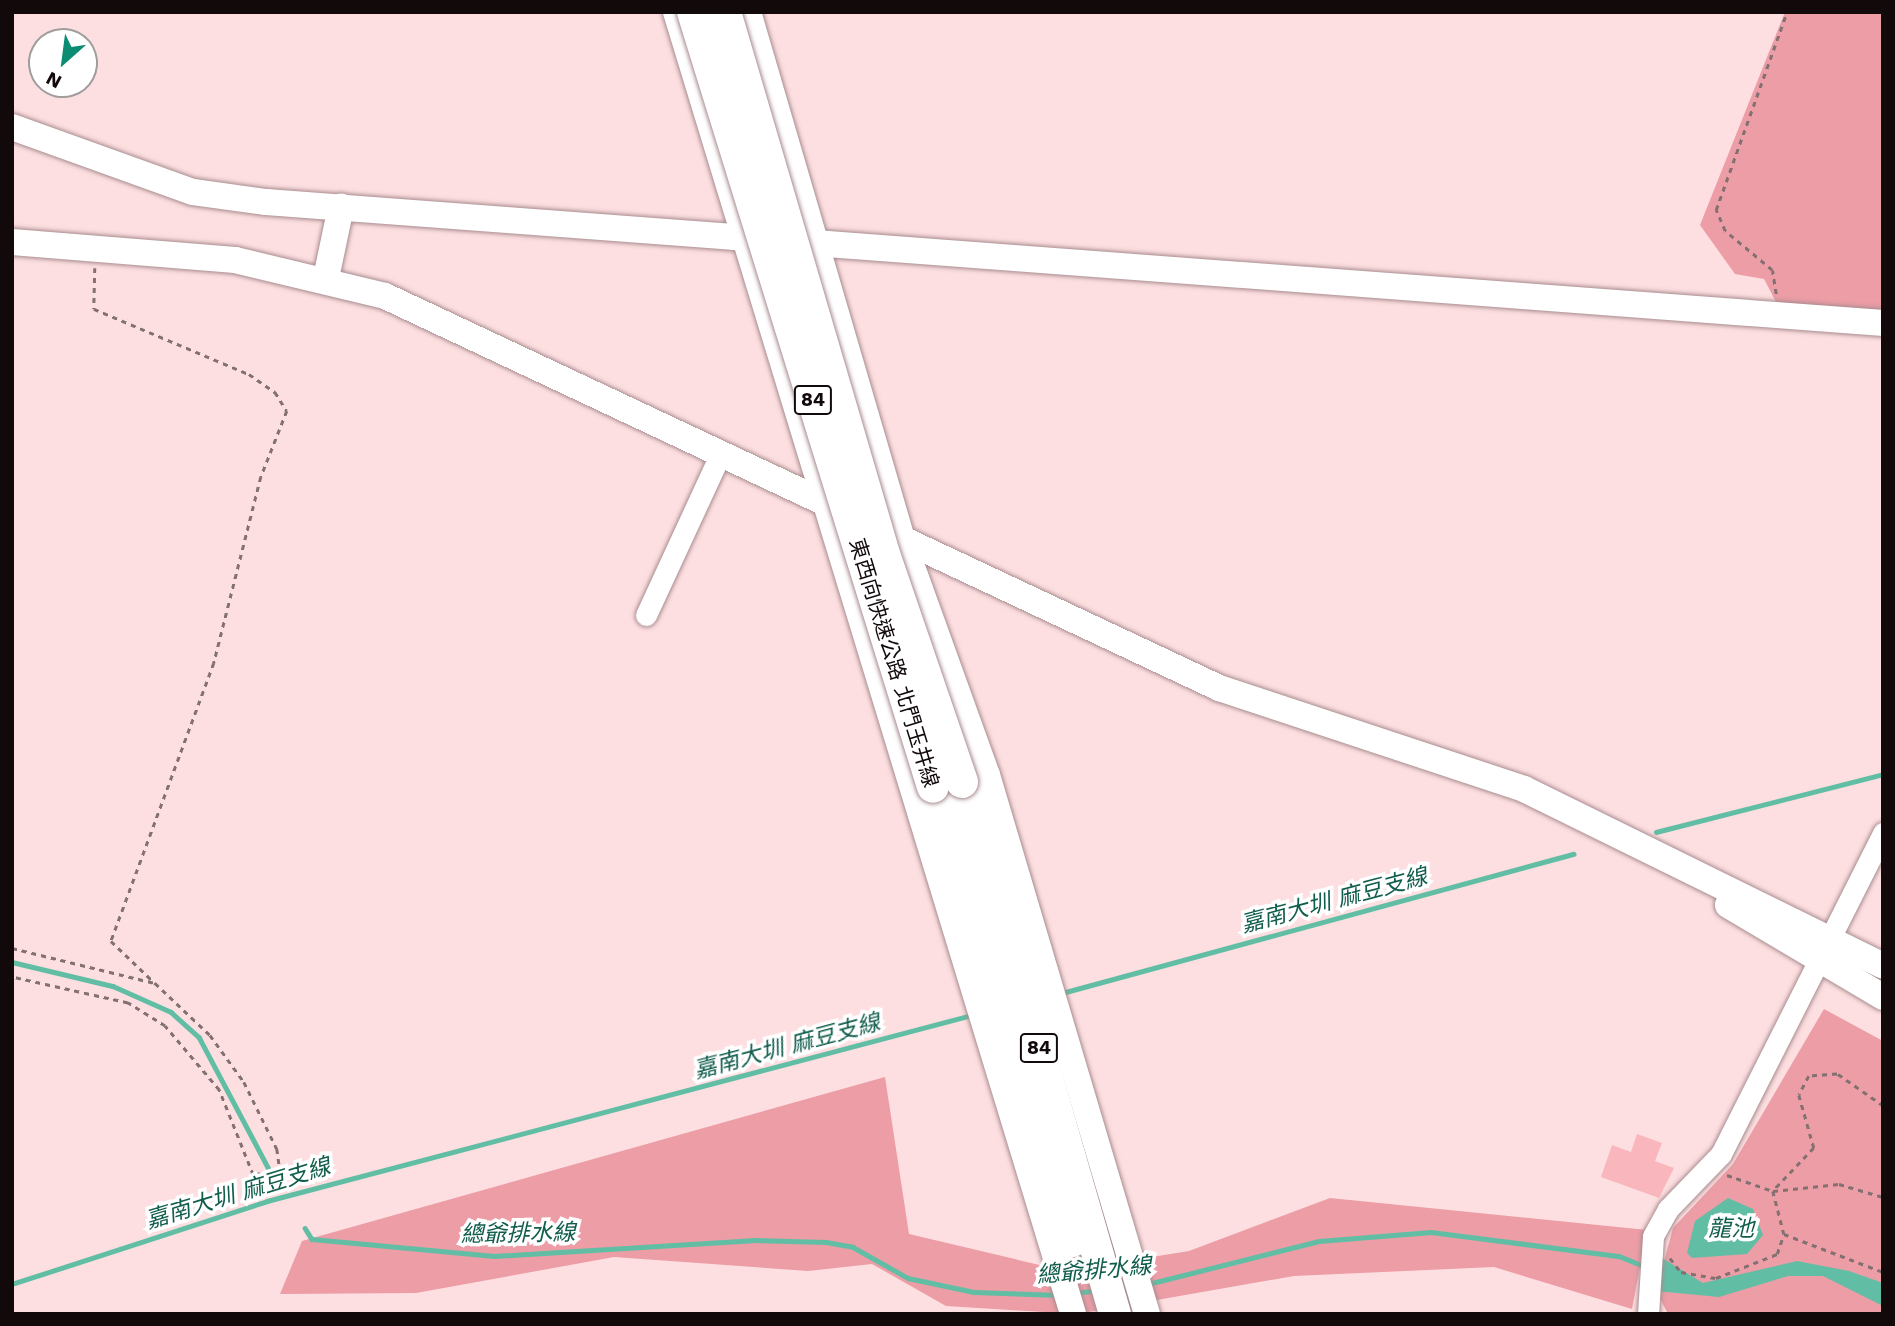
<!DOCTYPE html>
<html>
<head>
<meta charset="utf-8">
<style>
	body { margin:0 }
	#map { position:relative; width:1895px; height:1326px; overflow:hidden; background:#fddfe1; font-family:"Work Sans","Noto Sans TC",sans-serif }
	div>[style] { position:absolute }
	.green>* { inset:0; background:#ec9da6 }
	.water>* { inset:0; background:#61bea4 }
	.stream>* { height:4.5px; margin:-2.25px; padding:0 2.25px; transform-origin:2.25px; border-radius:2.25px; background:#61bea4 }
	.building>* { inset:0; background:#f9b7bd }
	.path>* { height:2.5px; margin-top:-1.25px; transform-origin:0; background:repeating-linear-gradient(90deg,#837071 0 5px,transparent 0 10px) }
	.roads { filter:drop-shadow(0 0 2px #a88c8f) drop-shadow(0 0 2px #a88c8f) }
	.minor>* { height:21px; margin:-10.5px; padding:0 10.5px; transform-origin:10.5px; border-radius:10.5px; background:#fff }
	.major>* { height:26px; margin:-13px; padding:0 13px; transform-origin:13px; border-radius:13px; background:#fff }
	.highway>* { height:32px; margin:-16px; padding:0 16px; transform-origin:16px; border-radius:16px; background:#fff }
	.bridges { filter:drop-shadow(0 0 2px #a88c8f) drop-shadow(0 0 2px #a88c8f) }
	.highway-bridge>* { height:32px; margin:-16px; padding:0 16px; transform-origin:16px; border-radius:16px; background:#fff }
	span { translate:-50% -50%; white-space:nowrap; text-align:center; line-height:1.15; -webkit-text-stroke:7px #fff; paint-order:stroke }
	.shield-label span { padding:2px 5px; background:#fff; border:2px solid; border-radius:5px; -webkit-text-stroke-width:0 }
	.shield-label { font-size:19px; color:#12090a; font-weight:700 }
	.street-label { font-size:21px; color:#12090a }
	.water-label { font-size:23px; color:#115d4c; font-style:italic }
	.frame { position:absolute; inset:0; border:14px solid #12090a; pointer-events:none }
	.north { position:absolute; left:28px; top:28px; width:70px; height:70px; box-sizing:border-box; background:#fff; border:2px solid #a09d9d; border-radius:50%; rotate:208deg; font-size:19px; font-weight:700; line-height:28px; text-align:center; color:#12090a }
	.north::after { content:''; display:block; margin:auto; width:24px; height:32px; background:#0c8d73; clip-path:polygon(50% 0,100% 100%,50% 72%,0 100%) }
</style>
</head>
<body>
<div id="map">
	<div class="green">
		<i style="clip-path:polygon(1785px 12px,1883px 12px,1883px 322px,1784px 317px,1764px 279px,1735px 274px,1700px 225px)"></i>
		<i style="clip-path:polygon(1824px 1009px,1883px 1041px,1883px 1314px,1660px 1314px,1667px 1312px,1656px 1291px,1673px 1228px,1733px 1164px)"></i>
		<i style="clip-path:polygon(885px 1077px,909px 1234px,1065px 1271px,1189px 1251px,1330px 1198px,1647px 1230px,1632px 1309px,1494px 1267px,1294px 1276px,1077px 1314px,946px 1306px,872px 1264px,808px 1271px,614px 1257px,416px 1293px,280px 1294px,302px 1241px)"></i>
	</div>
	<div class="water">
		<i style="clip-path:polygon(1728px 1198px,1753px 1209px,1763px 1235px,1747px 1254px,1692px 1258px,1687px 1253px,1695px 1221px)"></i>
		<i style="clip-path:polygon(1662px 1258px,1703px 1283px,1797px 1261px,1849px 1271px,1883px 1283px,1883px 1306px,1823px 1276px,1788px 1276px,1719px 1297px,1656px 1291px)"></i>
	</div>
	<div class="stream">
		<i style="left:1656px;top:832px;width:234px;rotate:-14.3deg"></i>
		<i style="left:12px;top:962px;width:104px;rotate:13.4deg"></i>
		<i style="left:113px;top:986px;width:64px;rotate:24.1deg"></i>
		<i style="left:171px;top:1012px;width:38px;rotate:42deg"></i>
		<i style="left:199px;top:1037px;width:149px;rotate:62.1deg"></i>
		<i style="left:1062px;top:993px;width:530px;rotate:-15.22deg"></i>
		<i style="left:305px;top:1228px;width:13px;rotate:58deg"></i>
		<i style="left:312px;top:1239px;width:183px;rotate:5.3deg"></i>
		<i style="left:494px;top:1256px;width:258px;rotate:-3.5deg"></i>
		<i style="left:752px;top:1240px;width:74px;rotate:1.5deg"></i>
		<i style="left:826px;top:1242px;width:27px;rotate:10deg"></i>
		<i style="left:853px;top:1247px;width:63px;rotate:29.4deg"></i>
		<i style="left:908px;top:1278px;width:67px;rotate:12deg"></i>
		<i style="left:974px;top:1292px;width:86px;rotate:2deg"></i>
		<i style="left:12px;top:1284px;width:268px;rotate:-18deg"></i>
		<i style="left:267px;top:1201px;width:729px;rotate:-14.78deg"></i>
		<i style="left:1148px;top:1284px;width:176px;rotate:-14.1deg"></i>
		<i style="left:1319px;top:1241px;width:112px;rotate:-4.6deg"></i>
		<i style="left:1431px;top:1232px;width:190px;rotate:7.3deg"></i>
		<i style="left:1619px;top:1256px;width:27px;rotate:22deg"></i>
		<i style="left:1075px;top:1293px;width:23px;rotate:-7deg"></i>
	</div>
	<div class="building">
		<i style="clip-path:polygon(1637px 1134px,1662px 1143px,1655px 1161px,1674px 1168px,1659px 1198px,1601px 1177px,1612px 1145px,1631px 1152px)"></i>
	</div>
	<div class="path">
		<i style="left:95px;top:268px;width:41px;rotate:91.4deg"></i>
		<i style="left:94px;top:309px;width:168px;rotate:22.8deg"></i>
		<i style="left:249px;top:374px;width:32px;rotate:35deg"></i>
		<i style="left:275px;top:392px;width:22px;rotate:58deg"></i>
		<i style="left:287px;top:411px;width:71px;rotate:111.5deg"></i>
		<i style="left:261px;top:477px;width:192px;rotate:104.2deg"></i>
		<i style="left:214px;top:663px;width:296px;rotate:110.3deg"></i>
		<i style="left:111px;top:941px;width:61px;rotate:43.7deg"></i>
		<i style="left:1776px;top:294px;width:24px;rotate:-99deg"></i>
		<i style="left:1772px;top:270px;width:61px;rotate:-140.3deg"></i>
		<i style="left:1725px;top:231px;width:23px;rotate:-113deg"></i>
		<i style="left:1716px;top:210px;width:210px;rotate:-70.3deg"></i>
		<i style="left:12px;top:948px;width:147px;rotate:13.8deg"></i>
		<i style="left:155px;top:983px;width:76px;rotate:43.4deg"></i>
		<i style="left:210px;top:1035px;width:58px;rotate:54.1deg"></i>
		<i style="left:244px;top:1082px;width:75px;rotate:63.8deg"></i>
		<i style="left:277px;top:1149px;width:22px;rotate:82deg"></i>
		<i style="left:280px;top:1171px;width:27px;rotate:172deg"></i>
		<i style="left:253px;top:1175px;width:92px;rotate:-111.8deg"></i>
		<i style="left:219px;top:1090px;width:84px;rotate:-130.2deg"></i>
		<i style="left:165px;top:1026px;width:44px;rotate:-148.1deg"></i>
		<i style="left:128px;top:1003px;width:119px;rotate:-167.4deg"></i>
		<i style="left:1883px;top:1106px;width:56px;rotate:-145.2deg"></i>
		<i style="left:1837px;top:1074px;width:28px;rotate:176deg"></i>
		<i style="left:1809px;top:1076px;width:21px;rotate:118deg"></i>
		<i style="left:1799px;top:1095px;width:55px;rotate:74.2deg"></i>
		<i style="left:1814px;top:1148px;width:59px;rotate:133.6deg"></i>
		<i style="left:1773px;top:1191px;width:44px;rotate:75.7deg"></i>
		<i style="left:1784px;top:1234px;width:106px;rotate:21deg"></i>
		<i style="left:1727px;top:1175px;width:49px;rotate:19.2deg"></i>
		<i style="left:1773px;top:1191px;width:66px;rotate:-6.1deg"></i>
		<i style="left:1839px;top:1184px;width:46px;rotate:16.5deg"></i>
		<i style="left:1670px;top:1258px;width:18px;rotate:52deg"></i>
		<i style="left:1681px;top:1272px;width:36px;rotate:10deg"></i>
		<i style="left:1716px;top:1278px;width:66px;rotate:-21.5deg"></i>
		<i style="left:1777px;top:1254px;width:21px;rotate:-71deg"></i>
	</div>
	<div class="roads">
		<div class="minor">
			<i style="left:646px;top:615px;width:174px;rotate:-65.2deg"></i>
			<i style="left:1648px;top:1314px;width:78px;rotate:-86.3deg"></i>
			<i style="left:1653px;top:1236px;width:31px;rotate:-61deg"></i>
			<i style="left:1668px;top:1209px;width:76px;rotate:-46.1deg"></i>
			<i style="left:1721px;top:1154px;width:360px;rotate:-63.2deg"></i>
		</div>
		<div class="major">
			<i style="left:676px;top:12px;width:1361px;rotate:73.04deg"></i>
			<i style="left:748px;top:12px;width:549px;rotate:73.71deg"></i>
			<i style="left:902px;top:539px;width:251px;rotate:70.2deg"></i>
			<i style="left:987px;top:775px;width:562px;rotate:73.47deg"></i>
			<i style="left:12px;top:127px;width:192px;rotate:19.8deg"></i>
			<i style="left:193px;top:192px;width:74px;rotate:7.8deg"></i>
			<i style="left:266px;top:202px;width:1622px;rotate:4.28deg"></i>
			<i style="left:12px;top:242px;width:224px;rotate:4.6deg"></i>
			<i style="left:235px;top:260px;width:154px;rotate:13.5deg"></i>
			<i style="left:385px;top:296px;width:922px;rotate:25.17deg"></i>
			<i style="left:1219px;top:688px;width:321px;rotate:18.3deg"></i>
			<i style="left:1524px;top:789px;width:400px;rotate:26.2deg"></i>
			<i style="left:326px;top:278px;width:73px;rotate:-78.1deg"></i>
			<i style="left:1728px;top:905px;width:180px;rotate:30.7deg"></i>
		</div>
		<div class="highway">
			<i style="left:962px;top:782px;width:554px;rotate:73.96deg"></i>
			<i style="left:933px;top:787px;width:475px;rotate:73deg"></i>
		</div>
	</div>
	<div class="bridges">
		<div class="highway-bridge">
			<i style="left:693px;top:12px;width:811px;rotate:72.79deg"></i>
			<i style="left:725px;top:12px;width:565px;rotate:73.65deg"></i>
			<i style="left:884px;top:554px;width:241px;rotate:71.1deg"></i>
		</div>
	</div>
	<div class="shield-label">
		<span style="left:813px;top:400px">84</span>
		<span style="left:1039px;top:1048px">84</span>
	</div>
	<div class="street-label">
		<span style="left:894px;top:663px;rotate:73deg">東西向快速公路 北門玉井線</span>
	</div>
	<div class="water-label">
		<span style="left:1334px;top:901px;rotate:-15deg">嘉南大圳 麻豆支線</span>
		<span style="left:787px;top:1047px;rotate:-15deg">嘉南大圳 麻豆支線</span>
		<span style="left:238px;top:1194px;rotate:-17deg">嘉南大圳 麻豆支線</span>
		<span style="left:1731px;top:1229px">龍池</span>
		<span style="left:518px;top:1234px;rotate:-1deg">總爺排水線</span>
		<span style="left:1094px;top:1271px;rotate:-5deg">總爺排水線</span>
	</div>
	<div class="frame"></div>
	<div class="north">N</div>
</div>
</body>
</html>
